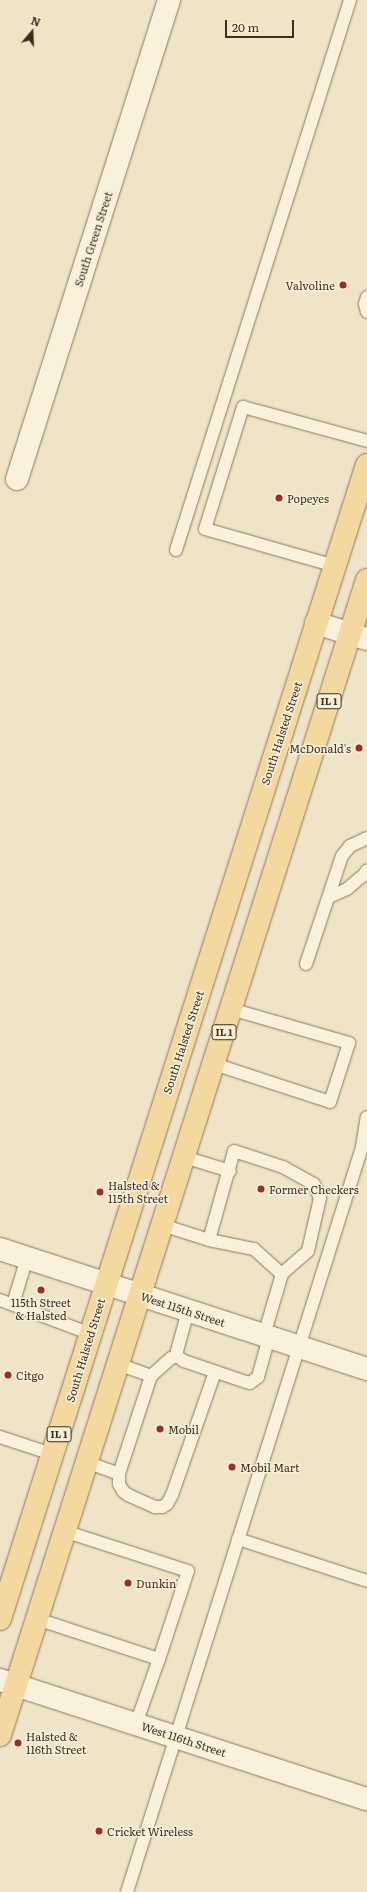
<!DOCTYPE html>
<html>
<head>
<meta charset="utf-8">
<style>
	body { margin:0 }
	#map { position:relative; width:367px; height:1892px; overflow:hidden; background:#f0e4c8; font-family:Literata,serif }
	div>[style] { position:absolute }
	.roads { filter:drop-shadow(0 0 1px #8d765c) drop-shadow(0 0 1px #8d765c) }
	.lane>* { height:12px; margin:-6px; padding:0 6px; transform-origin:6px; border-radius:6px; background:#faf1dc }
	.street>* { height:22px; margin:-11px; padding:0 11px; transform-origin:11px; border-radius:11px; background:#faf1dc }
	.secondary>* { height:22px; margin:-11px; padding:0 11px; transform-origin:11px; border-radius:11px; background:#faf1dc }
	.primary>* { height:22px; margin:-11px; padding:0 11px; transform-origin:11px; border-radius:11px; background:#f3d9a0 }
	.dots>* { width:11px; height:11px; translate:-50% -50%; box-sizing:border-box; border:2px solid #f7eed8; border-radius:50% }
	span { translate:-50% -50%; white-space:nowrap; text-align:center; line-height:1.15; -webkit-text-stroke:3px #f7eed8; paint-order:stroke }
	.shield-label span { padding:1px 3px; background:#f7eed8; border:1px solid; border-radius:3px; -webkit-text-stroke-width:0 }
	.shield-label { font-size:10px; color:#3d2e20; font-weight:700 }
	.street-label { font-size:11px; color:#3d2e20 }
	.poi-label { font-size:11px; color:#3d2e20 }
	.right { translate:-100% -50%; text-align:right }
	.left { translate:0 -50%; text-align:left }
	.north { position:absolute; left:12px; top:12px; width:40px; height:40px; -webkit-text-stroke:3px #f7eed8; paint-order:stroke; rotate:19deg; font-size:11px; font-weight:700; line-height:16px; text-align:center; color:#3d2e20 }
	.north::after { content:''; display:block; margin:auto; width:14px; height:18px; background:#3d2e20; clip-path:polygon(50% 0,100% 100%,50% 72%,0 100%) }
	.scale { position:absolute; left:225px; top:20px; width:69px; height:18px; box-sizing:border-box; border:2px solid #3d2e20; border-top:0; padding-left:5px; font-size:12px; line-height:14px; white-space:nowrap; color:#3d2e20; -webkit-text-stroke:3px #f7eed8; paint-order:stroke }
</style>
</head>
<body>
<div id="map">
	<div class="roads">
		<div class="lane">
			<i style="left:367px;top:297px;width:7px;rotate:106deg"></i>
			<i style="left:365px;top:304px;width:8px;rotate:76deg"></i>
			<i style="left:176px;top:550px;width:577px;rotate:-72.44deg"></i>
			<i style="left:335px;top:566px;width:135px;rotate:-164.1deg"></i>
			<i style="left:205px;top:529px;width:128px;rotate:-72.7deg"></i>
			<i style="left:243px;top:407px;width:129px;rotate:15.3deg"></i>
			<i style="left:329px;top:897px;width:20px;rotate:-24deg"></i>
			<i style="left:347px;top:889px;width:23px;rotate:-40deg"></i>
			<i style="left:365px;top:874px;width:4px;rotate:-63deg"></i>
			<i style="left:306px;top:964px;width:114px;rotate:-71.6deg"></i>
			<i style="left:342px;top:856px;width:13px;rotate:-51deg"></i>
			<i style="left:350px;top:846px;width:19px;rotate:-25deg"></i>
			<i style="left:214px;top:1064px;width:122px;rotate:18.1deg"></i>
			<i style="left:330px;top:1102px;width:62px;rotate:-72.1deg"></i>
			<i style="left:349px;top:1043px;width:123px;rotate:-163.9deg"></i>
			<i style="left:184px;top:1157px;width:48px;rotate:16.9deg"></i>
			<i style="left:162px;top:1225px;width:49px;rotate:17.7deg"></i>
			<i style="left:209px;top:1240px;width:46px;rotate:11.3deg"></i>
			<i style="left:254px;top:1249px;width:38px;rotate:42deg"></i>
			<i style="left:209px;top:1240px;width:92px;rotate:-74.3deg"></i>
			<i style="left:234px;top:1151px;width:52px;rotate:18.1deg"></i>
			<i style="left:283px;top:1167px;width:35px;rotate:29deg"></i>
			<i style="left:314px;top:1184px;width:15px;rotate:67deg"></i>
			<i style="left:320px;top:1198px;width:54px;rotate:102.8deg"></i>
			<i style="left:308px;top:1251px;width:35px;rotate:139deg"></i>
			<i style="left:282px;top:1274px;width:64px;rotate:106.4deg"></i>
			<i style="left:0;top:1300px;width:97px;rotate:20.5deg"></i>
			<i style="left:13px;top:1304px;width:48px;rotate:-73.1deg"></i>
			<i style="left:188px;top:1311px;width:41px;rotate:105.4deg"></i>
			<i style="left:177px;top:1351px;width:5px;rotate:90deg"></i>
			<i style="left:177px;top:1356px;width:9px;rotate:36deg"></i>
			<i style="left:184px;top:1361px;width:65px;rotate:18.7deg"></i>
			<i style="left:246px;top:1382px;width:4px;rotate:14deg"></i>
			<i style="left:250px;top:1383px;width:10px;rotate:-37deg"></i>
			<i style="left:258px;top:1377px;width:41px;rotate:-74.6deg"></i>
			<i style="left:118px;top:1364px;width:35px;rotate:20deg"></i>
			<i style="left:151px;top:1376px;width:103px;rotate:108.1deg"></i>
			<i style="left:151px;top:1376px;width:27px;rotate:-42deg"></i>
			<i style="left:171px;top:1358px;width:6px;rotate:-18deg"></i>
			<i style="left:0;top:1437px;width:55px;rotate:18.1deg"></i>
			<i style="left:86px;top:1462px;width:35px;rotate:20deg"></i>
			<i style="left:119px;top:1474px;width:10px;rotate:90deg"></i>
			<i style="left:119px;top:1484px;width:8px;rotate:60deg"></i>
			<i style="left:123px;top:1491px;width:6px;rotate:39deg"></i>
			<i style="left:128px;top:1495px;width:30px;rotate:24deg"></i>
			<i style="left:155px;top:1507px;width:7px"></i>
			<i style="left:162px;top:1507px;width:6px;rotate:-31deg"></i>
			<i style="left:167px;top:1504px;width:10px;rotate:-61deg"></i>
			<i style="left:172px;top:1495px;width:130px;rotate:-70.7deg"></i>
			<i style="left:64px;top:1531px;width:130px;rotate:17.9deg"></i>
			<i style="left:188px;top:1571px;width:93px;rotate:108.2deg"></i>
			<i style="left:238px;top:1539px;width:136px;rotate:18deg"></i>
			<i style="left:37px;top:1619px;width:128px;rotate:18.2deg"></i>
			<i style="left:159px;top:1659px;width:69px;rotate:109.5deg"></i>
			<i style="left:127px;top:1892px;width:781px;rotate:-72.49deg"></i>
			<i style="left:362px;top:1147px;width:30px;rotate:-81deg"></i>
		</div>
		<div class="street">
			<i style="left:17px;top:479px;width:503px;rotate:-72.39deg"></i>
			<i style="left:316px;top:623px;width:53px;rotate:17.4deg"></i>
			<i style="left:0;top:1680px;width:386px;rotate:18deg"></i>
		</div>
		<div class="secondary">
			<i style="left:0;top:1249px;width:386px;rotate:18.1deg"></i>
		</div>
		<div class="primary">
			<i style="left:0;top:1619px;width:1211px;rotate:-72.36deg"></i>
			<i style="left:0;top:1735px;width:1212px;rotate:-72.37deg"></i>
		</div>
	</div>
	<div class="dots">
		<i style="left:343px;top:285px;background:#9e2a2b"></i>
		<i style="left:279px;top:498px;background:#9e2a2b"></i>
		<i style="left:359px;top:748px;background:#9e2a2b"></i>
		<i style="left:261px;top:1189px;background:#9e2a2b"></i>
		<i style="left:100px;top:1192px;background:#9e2a2b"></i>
		<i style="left:41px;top:1290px;background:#9e2a2b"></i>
		<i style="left:8px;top:1375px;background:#9e2a2b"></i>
		<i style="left:160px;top:1429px;background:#9e2a2b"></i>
		<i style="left:232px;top:1467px;background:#9e2a2b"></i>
		<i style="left:128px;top:1583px;background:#9e2a2b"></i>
		<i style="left:18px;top:1743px;background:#9e2a2b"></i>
		<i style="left:99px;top:1831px;background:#9e2a2b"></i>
	</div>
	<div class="shield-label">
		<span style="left:329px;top:701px">IL 1</span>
		<span style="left:224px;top:1032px">IL 1</span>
		<span style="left:59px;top:1434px">IL 1</span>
	</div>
	<div class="street-label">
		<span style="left:93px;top:239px;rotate:-72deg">South Green Street</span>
		<span style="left:281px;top:733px;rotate:-72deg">South Halsted Street</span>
		<span style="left:183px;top:1042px;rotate:-72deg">South Halsted Street</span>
		<span style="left:183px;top:1309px;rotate:18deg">West 115th Street</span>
		<span style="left:85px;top:1350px;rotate:-73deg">South Halsted Street</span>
		<span style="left:184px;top:1739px;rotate:18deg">West 116th Street</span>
	</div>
	<div class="poi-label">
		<span class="right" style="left:335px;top:285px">Valvoline</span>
		<span class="left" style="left:287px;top:498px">Popeyes</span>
		<span class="right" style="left:351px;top:748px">McDonald's</span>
		<span class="left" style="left:108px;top:1192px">Halsted &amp;<br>115th Street</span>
		<span class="left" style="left:269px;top:1189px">Former Checkers</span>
		<span style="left:41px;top:1309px">115th Street<br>&amp; Halsted</span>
		<span class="left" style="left:16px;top:1375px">Citgo</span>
		<span class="left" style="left:168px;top:1429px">Mobil</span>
		<span class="left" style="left:240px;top:1467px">Mobil Mart</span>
		<span class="left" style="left:136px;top:1583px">Dunkin'</span>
		<span class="left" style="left:26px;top:1743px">Halsted &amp;<br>116th Street</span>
		<span class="left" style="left:107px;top:1831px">Cricket Wireless</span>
	</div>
	<div class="north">N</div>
	<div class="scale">20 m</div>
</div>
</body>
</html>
